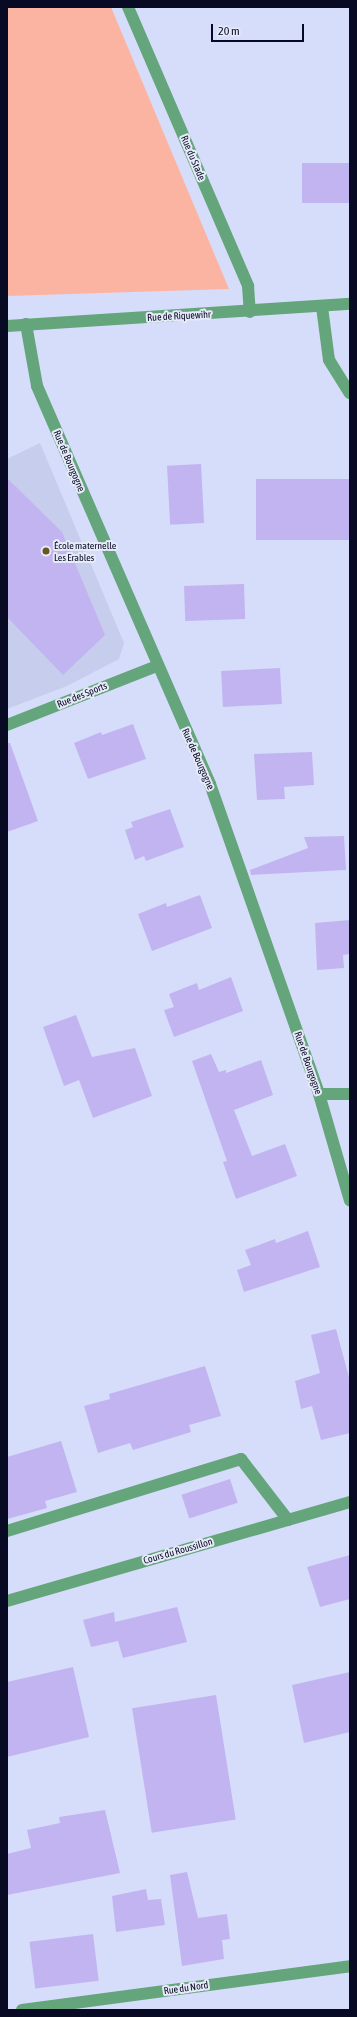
<!DOCTYPE html>
<html>
<head>
<meta charset="utf-8">
<style>
	body { margin:0 }
	#map { position:relative; width:357px; height:2017px; overflow:hidden; background:#d6ddfa; font-family:"Asap Condensed",sans-serif }
	div>[style] { position:absolute }
	.built>* { inset:0; background:#c6cded }
	.green>* { inset:0; background:#fcb4a2 }
	.building>* { inset:0; background:#c2b4f1; transform-origin:0 0 }
	.lane>* { height:12px; margin:-6px; padding:0 6px; transform-origin:6px; border-radius:6px; background:#64a57b }
	.street>* { height:12px; margin:-6px; padding:0 6px; transform-origin:6px; border-radius:6px; background:#64a57b }
	.dots>* { width:11px; height:11px; translate:-50% -50%; box-sizing:border-box; border:2px solid #e7ebf9; border-radius:50% }
	span { translate:-50% -50%; white-space:nowrap; text-align:center; line-height:1.15; -webkit-text-stroke:4px #e7ebf9; paint-order:stroke }
	.street-label { font-size:10px; color:#070a22 }
	.poi-label { font-size:10px; color:#070a22 }
	.left { translate:0 -50%; text-align:left }
	.frame { position:absolute; inset:0; border:8px solid #070a22; pointer-events:none }
	.scale { position:absolute; left:211px; top:24px; width:93px; height:18px; box-sizing:border-box; border:2px solid #070a22; border-top:0; padding-left:5px; font-size:12px; line-height:14px; white-space:nowrap; color:#070a22; -webkit-text-stroke:3px #e7ebf9; paint-order:stroke }
</style>
</head>
<body>
<div id="map">
	<div class="built">
		<i style="clip-path:polygon(40px 443px,124px 643px,119px 659px,67px 686px,7px 709px,7px 459px)"></i>
	</div>
	<div class="green">
		<i style="clip-path:polygon(7px 7px,111px 7px,229px 289px,7px 296px)"></i>
	</div>
	<div class="building">
		<i style="left:350px;top:163px;width:40px;height:48px;rotate:90deg"></i>
		<i style="left:201px;top:464px;width:59px;height:34px;rotate:87deg"></i>
		<i style="clip-path:polygon(7px 478px,62px 532px,105px 635px,63px 675px,7px 617px)"></i>
		<i style="left:350px;top:479px;width:61px;height:94px;rotate:90deg"></i>
		<i style="left:244px;top:584px;width:35px;height:60px;rotate:88deg"></i>
		<i style="left:280px;top:668px;width:36px;height:59px;rotate:87deg"></i>
		<i style="clip-path:polygon(133px 724px,146px 759px,88px 779px,74px 743px,101px 732px,102px 735px)"></i>
		<i style="clip-path:polygon(7px 743px,10px 743px,38px 821px,7px 832px)"></i>
		<i style="clip-path:polygon(312px 752px,314px 785px,284px 787px,285px 799px,257px 800px,254px 754px)"></i>
		<i style="clip-path:polygon(170px 809px,184px 847px,146px 861px,144px 856px,135px 860px,125px 830px,133px 827px,131px 822px)"></i>
		<i style="clip-path:polygon(344px 836px,346px 870px,251px 875px,250px 870px,308px 848px,304px 837px)"></i>
		<i style="clip-path:polygon(200px 895px,212px 928px,152px 951px,138px 914px,166px 903px,167px 907px)"></i>
		<i style="clip-path:polygon(350px 920px,350px 954px,343px 955px,344px 968px,317px 970px,315px 923px)"></i>
		<i style="clip-path:polygon(231px 977px,243px 1011px,174px 1037px,164px 1010px,174px 1007px,169px 994px,197px 983px,199px 990px)"></i>
		<i style="clip-path:polygon(76px 1015px,92px 1057px,135px 1048px,152px 1096px,93px 1118px,79px 1080px,64px 1086px,43px 1027px)"></i>
		<i style="clip-path:polygon(211px 1054px,219px 1072px,226px 1070px,226px 1073px,261px 1060px,273px 1095px,234px 1110px,252px 1156px,285px 1144px,297px 1176px,236px 1199px,223px 1162px,227px 1161px,192px 1061px)"></i>
		<i style="clip-path:polygon(308px 1231px,320px 1267px,244px 1292px,237px 1270px,251px 1265px,245px 1250px,275px 1239px,276px 1243px)"></i>
		<i style="clip-path:polygon(336px 1329px,350px 1381px,350px 1433px,321px 1440px,312px 1406px,301px 1409px,295px 1381px,320px 1373px,311px 1335px)"></i>
		<i style="clip-path:polygon(205px 1366px,221px 1416px,189px 1425px,191px 1432px,133px 1450px,130px 1443px,98px 1453px,84px 1406px,110px 1399px,109px 1394px)"></i>
		<i style="clip-path:polygon(61px 1441px,77px 1492px,45px 1501px,47px 1508px,7px 1519px,7px 1457px)"></i>
		<i style="left:230px;top:1479px;width:25px;height:51px;rotate:72deg"></i>
		<i style="clip-path:polygon(350px 1555px,350px 1599px,320px 1607px,307px 1567px)"></i>
		<i style="clip-path:polygon(177px 1607px,187px 1642px,123px 1658px,118px 1641px,91px 1647px,83px 1620px,114px 1612px,115px 1622px)"></i>
		<i style="clip-path:polygon(73px 1667px,89px 1737px,7px 1757px,7px 1682px)"></i>
		<i style="clip-path:polygon(350px 1672px,350px 1732px,304px 1743px,292px 1685px)"></i>
		<i style="left:216px;top:1695px;width:126px;height:85px;rotate:81deg"></i>
		<i style="clip-path:polygon(105px 1810px,120px 1873px,7px 1895px,7px 1854px,31px 1848px,27px 1830px,60px 1823px,59px 1817px)"></i>
		<i style="clip-path:polygon(187px 1872px,198px 1918px,227px 1914px,230px 1939px,222px 1940px,224px 1959px,182px 1966px,170px 1875px)"></i>
		<i style="clip-path:polygon(146px 1889px,148px 1900px,161px 1899px,165px 1925px,116px 1932px,112px 1896px)"></i>
		<i style="left:93px;top:1934px;width:47px;height:64px;rotate:83deg"></i>
	</div>
	<div class="lane">
		<i style="left:7px;top:1531px;width:245px;rotate:-17.1deg"></i>
		<i style="left:241px;top:1459px;width:77px;rotate:52.4deg"></i>
	</div>
	<div class="street">
		<i style="left:128px;top:7px;width:304px;rotate:66.7deg"></i>
		<i style="left:248px;top:286px;width:26px;rotate:86deg"></i>
		<i style="left:322px;top:307px;width:53px;rotate:82.5deg"></i>
		<i style="left:329px;top:360px;width:39px;rotate:58deg"></i>
		<i style="left:26px;top:324px;width:63px;rotate:79.9deg"></i>
		<i style="left:37px;top:386px;width:434px;rotate:66.5deg"></i>
		<i style="left:210px;top:784px;width:329px;rotate:70.6deg"></i>
		<i style="left:319px;top:1094px;width:111px;rotate:73.8deg"></i>
		<i style="left:7px;top:326px;width:344px;rotate:-3.7deg"></i>
		<i style="left:7px;top:725px;width:161px;rotate:-21.5deg"></i>
		<i style="left:319px;top:1094px;width:31px"></i>
		<i style="left:7px;top:1601px;width:357px;rotate:-16.1deg"></i>
		<i style="left:22px;top:2010px;width:331px;rotate:-7.6deg"></i>
	</div>
	<div class="dots">
		<i style="left:46px;top:551px;background:#655724"></i>
	</div>
	<div class="street-label">
		<span style="left:193px;top:158px;rotate:67deg">Rue du Stade</span>
		<span style="left:179px;top:316px;rotate:-3deg">Rue de Riquewihr</span>
		<span style="left:69px;top:461px;rotate:67deg">Rue de Bourgogne</span>
		<span style="left:82px;top:695px;rotate:-22deg">Rue des Sports</span>
		<span style="left:198px;top:759px;rotate:66deg">Rue de Bourgogne</span>
		<span style="left:308px;top:1063px;rotate:71deg">Rue de Bourgogne</span>
		<span style="left:178px;top:1551px;rotate:-16deg">Cours du Roussillon</span>
		<span style="left:186px;top:1988px;rotate:-8deg">Rue du Nord</span>
	</div>
	<div class="poi-label">
		<span class="left" style="left:54px;top:551px">École maternelle<br>Les Erables</span>
	</div>
	<div class="frame"></div>
	<div class="scale">20 m</div>
</div>
</body>
</html>
